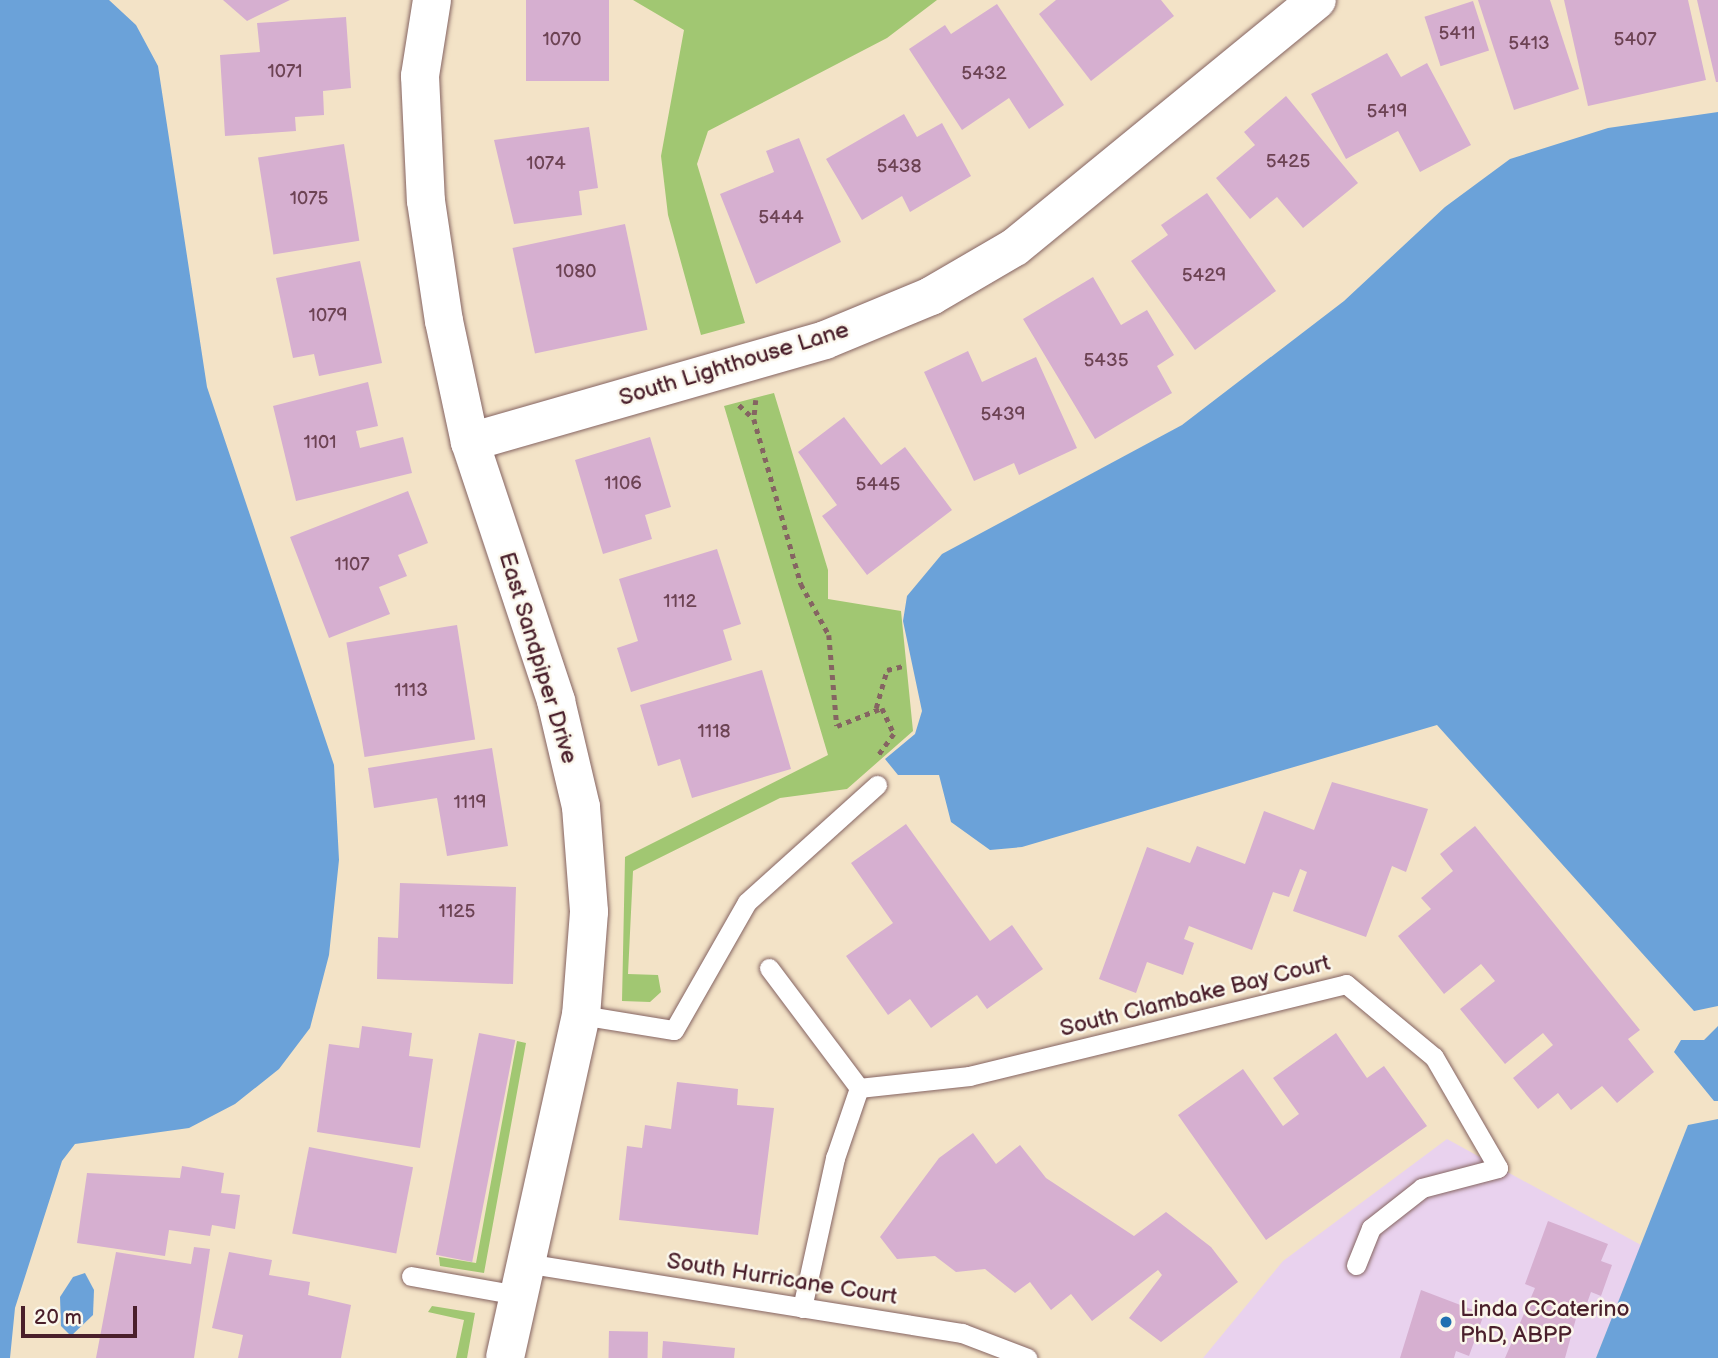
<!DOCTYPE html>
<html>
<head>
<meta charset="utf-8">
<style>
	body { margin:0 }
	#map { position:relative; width:1718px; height:1358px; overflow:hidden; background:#f3e3c7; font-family:"Balsamiq Sans",sans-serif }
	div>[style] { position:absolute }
	.built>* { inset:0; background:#e9d2ee }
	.green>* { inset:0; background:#a1c772 }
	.water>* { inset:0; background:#6ba2d9 }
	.building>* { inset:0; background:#d6afd0; transform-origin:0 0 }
	.path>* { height:4.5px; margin-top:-2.25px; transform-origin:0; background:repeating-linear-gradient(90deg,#856462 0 5px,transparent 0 10px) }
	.roads { filter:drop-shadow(0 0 2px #856462) drop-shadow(0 0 2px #856462) }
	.service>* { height:19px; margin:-9.5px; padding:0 9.5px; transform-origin:9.5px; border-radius:9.5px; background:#fff }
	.minor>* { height:38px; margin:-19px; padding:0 19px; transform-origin:19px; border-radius:19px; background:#fff }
	.dots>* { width:19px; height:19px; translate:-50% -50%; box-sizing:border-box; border:4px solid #fbf7ec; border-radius:50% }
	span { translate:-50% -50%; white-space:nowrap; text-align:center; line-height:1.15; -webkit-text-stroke:5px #fbf7ec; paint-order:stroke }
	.number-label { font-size:19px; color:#6d4354 }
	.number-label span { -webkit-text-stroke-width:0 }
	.street-label { font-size:23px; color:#4a1f2b }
	.poi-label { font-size:23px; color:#4a1f2b }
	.left { translate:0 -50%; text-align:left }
	.scale { position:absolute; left:21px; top:1306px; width:116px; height:32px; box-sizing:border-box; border:4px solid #4a1f2b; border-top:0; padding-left:9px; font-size:21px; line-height:24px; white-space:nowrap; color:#4a1f2b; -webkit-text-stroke:5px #fbf7ec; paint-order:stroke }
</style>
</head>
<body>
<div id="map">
	<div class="built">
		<i style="clip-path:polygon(1447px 1139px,1641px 1245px,1596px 1358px,1203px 1358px,1283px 1261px)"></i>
	</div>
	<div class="green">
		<i style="clip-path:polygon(633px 0,937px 0,887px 38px,708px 131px,697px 164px,745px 323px,701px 335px,668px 215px,661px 156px,684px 30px)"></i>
		<i style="clip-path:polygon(774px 393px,828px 570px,828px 599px,901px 611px,913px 731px,847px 789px,780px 798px,633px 871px,628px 974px,658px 975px,661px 992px,650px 1002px,622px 1001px,625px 857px,828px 755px,724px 406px)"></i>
		<i style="clip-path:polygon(517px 1041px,526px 1043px,484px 1273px,440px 1266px,439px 1257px,476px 1263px)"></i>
		<i style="clip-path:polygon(432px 1306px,475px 1313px,467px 1358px,456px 1358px,464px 1320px,428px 1312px)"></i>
	</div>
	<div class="water">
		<i style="clip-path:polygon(0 0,109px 0,136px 25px,158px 66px,207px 387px,334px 765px,339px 860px,329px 955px,310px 1028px,279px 1069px,235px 1104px,189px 1128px,75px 1144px,62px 1161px,15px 1308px,10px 1358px,0 1358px)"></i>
		<i style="clip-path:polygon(1718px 112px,1718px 1006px,1694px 1011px,1437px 725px,1022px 847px,990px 850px,951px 822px,939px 775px,898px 775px,885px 759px,915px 734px,922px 711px,903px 621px,907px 596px,942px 554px,1182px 425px,1344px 301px,1445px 207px,1510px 159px,1608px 128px)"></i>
		<i style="clip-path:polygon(1718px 1026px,1718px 1101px,1714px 1101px,1674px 1052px,1681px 1040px,1704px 1040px)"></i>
		<i style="clip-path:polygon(1718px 1119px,1718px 1358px,1596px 1358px,1688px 1125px)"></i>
		<i style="clip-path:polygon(85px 1273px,94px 1290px,93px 1315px,71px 1336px,61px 1326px,60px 1297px,73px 1277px)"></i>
	</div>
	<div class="building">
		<i style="clip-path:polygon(223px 0,290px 0,247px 21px)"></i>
		<i style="left:526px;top:0;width:83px;height:81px"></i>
		<i style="clip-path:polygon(1056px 0,1161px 0,1174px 16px,1091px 81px,1039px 14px)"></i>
		<i style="clip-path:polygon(1478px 0,1550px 0,1579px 89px,1514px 110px)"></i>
		<i style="clip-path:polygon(1564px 0,1688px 0,1706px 80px,1588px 106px)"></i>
		<i style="clip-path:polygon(1697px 0,1718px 0,1718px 82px,1716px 82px)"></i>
		<i style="left:1473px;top:1px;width:52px;height:51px;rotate:72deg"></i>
		<i style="clip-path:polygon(997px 4px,1064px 105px,1029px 129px,1009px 98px,962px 130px,909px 49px,945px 25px,951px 34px)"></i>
		<i style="clip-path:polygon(346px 17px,351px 88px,323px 91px,324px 115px,295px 117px,296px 131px,225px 136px,220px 55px,260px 52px,257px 23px)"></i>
		<i style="clip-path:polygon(1387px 53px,1401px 77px,1427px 63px,1471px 145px,1420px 172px,1398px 131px,1346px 159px,1311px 94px)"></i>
		<i style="clip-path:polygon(1286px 96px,1358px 183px,1303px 228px,1277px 197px,1250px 219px,1216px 178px,1255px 145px,1244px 132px)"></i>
		<i style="clip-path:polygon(904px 114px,917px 137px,942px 123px,971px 176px,910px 212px,902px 196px,862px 220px,826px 159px)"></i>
		<i style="clip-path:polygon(589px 127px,598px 188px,579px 191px,582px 215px,514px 224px,494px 140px)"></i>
		<i style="clip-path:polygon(799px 138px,841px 242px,756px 284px,720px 194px,774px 172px,766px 151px)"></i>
		<i style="left:344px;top:144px;width:98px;height:87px;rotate:81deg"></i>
		<i style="clip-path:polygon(1207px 193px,1276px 291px,1195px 350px,1131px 261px,1168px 235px,1161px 225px)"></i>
		<i style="left:625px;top:224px;width:108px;height:115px;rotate:78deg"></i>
		<i style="clip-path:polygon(360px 261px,382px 363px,319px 376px,314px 354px,293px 358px,276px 278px)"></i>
		<i style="clip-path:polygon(1093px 277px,1121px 325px,1147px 310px,1174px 355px,1157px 366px,1172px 393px,1095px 439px,1023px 319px)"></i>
		<i style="clip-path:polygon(968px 351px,982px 382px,1036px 357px,1077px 448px,1019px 475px,1014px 463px,974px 481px,924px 372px)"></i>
		<i style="clip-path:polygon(368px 382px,378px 426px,356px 431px,360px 448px,403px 437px,412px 473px,296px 501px,273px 406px)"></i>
		<i style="clip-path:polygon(844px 417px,881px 465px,905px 447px,952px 510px,867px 575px,822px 516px,837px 505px,798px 452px)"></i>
		<i style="clip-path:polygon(650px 437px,671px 507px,645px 515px,652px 539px,603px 554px,575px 460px)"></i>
		<i style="clip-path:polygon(408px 491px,428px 543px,398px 555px,407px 576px,379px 587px,390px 614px,329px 638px,290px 537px)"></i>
		<i style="clip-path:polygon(717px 549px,741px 624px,723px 630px,732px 660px,631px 692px,617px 648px,638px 641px,619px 579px)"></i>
		<i style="left:457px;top:625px;width:116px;height:112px;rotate:81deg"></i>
		<i style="clip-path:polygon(762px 670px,791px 769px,692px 798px,680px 759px,658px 766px,640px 705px)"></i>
		<i style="clip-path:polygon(492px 748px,508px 846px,447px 856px,437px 798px,374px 808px,368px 768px)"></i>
		<i style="clip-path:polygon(1332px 782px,1428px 809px,1406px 872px,1392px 866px,1366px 937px,1293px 911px,1307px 872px,1300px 869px,1289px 897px,1273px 892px,1252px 950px,1189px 926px,1184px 939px,1194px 943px,1183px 975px,1147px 962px,1136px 993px,1099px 979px,1147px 847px,1190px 863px,1197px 846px,1245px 864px,1264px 811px,1314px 830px)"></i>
		<i style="clip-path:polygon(906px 824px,990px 941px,1012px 925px,1043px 969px,987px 1009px,977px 995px,931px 1028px,910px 999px,888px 1015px,846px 956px,893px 923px,851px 863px)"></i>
		<i style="clip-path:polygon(1475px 826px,1640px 1030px,1628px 1039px,1654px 1072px,1617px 1103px,1602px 1086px,1571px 1110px,1558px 1093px,1538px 1109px,1513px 1078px,1553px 1045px,1543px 1033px,1505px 1064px,1460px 1009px,1495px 981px,1481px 964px,1444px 994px,1398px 936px,1431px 909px,1421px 898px,1453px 871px,1440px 854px)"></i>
		<i style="clip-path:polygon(400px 883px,516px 887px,513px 984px,377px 979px,378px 937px,398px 938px)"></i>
		<i style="clip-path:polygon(362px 1026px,412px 1033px,409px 1056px,433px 1059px,420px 1148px,317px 1132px,329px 1044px,359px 1048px)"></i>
		<i style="left:479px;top:1033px;width:37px;height:226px;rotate:11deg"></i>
		<i style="clip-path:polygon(1336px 1033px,1367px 1078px,1384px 1066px,1427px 1126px,1266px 1240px,1178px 1115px,1243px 1069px,1283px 1126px,1299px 1114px,1273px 1078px)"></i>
		<i style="clip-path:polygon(677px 1082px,738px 1089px,737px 1105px,774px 1108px,758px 1235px,619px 1220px,627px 1146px,642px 1148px,645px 1125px,671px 1129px)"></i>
		<i style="clip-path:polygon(973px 1133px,996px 1164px,1020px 1145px,1046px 1178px,1134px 1236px,1166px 1212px,1211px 1247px,1238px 1282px,1161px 1342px,1129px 1318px,1162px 1275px,1158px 1270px,1092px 1321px,1071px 1294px,1051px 1310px,1030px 1282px,1015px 1293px,985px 1269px,956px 1272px,935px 1256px,897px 1259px,880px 1237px,939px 1158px)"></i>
		<i style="left:309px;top:1147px;width:106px;height:88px;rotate:11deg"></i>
		<i style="clip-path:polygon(182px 1166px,224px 1173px,221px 1193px,240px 1195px,235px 1229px,212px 1225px,210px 1236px,169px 1230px,165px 1256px,77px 1243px,87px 1173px,180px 1178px)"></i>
		<i style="clip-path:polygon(1548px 1221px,1608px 1244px,1601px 1261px,1612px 1265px,1601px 1296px,1591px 1292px,1586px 1306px,1580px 1304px,1565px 1358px,1505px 1358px,1535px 1288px,1525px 1284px)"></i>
		<i style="clip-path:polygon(194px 1247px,210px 1249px,194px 1358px,96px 1358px,116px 1252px,191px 1264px)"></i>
		<i style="clip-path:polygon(229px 1252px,272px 1260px,269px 1275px,310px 1282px,308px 1295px,351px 1305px,341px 1358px,238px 1358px,243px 1335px,212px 1328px)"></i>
		<i style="clip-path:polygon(1421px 1290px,1484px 1314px,1469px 1356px,1456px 1351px,1454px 1358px,1400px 1358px)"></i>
		<i style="left:609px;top:1331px;width:39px;height:27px;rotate:1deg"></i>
		<i style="clip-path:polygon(663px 1341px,735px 1348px,734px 1358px,662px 1358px)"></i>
	</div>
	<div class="path">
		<i style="left:756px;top:400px;width:19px;rotate:96deg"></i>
		<i style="left:754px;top:419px;width:172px;rotate:74.1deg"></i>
		<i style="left:801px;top:584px;width:58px;rotate:61.2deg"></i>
		<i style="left:829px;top:635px;width:91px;rotate:85deg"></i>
		<i style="left:837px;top:726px;width:48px;rotate:-21.8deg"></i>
		<i style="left:882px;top:708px;width:29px;rotate:65deg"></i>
		<i style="left:894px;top:734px;width:26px;rotate:126deg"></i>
		<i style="left:739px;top:405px;width:19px;rotate:43deg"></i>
		<i style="left:876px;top:708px;width:40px;rotate:-74deg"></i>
		<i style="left:887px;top:670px;width:16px;rotate:-14deg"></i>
	</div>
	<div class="roads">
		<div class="service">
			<i style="left:769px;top:968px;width:150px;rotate:53.1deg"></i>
			<i style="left:581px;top:1015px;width:94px;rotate:9.2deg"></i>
			<i style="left:674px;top:1030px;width:147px;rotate:-60.3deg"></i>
			<i style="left:747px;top:902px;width:175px;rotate:-42deg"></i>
			<i style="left:859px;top:1088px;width:111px;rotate:-6.2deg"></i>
			<i style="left:969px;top:1076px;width:388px;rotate:-13.7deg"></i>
			<i style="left:1346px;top:984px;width:114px;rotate:39.7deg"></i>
			<i style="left:1434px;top:1057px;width:128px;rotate:60deg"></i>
			<i style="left:1498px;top:1168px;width:79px;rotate:165.3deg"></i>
			<i style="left:1422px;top:1188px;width:65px;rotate:141.9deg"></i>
			<i style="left:1371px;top:1228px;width:40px;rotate:112deg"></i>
			<i style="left:525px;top:1263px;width:443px;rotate:9.1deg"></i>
			<i style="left:962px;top:1333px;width:70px;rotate:21deg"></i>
			<i style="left:411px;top:1276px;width:109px;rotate:10.1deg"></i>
			<i style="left:802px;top:1308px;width:154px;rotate:-77.6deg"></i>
			<i style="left:835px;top:1158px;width:74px;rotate:-71.1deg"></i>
		</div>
		<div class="minor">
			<i style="left:432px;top:0;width:77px;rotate:99deg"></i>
			<i style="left:420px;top:76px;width:125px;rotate:87.3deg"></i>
			<i style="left:426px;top:201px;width:121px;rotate:81.5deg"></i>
			<i style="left:444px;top:321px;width:124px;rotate:77.9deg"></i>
			<i style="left:470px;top:442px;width:273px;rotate:71.6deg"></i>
			<i style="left:556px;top:701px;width:109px;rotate:76.7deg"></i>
			<i style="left:581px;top:807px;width:105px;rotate:85.6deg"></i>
			<i style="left:589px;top:912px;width:103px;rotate:94.4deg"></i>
			<i style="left:581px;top:1015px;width:351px;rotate:102.5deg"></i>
			<i style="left:470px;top:442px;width:369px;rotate:-16deg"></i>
			<i style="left:825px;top:340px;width:115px;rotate:-22.5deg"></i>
			<i style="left:931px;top:296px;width:97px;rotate:-30.3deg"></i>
			<i style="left:1015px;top:247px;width:390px;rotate:-39.3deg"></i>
		</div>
	</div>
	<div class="dots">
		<i style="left:1446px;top:1322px;background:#1f6fb2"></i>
	</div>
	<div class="number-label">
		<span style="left:1457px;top:34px">5411</span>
		<span style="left:562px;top:40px">1070</span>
		<span style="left:1635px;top:40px">5407</span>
		<span style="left:1529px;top:44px">5413</span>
		<span style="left:285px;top:72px">1071</span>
		<span style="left:984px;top:74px">5432</span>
		<span style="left:1387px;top:112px">5419</span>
		<span style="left:1288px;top:162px">5425</span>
		<span style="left:546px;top:164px">1074</span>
		<span style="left:899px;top:167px">5438</span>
		<span style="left:309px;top:199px">1075</span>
		<span style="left:781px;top:218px">5444</span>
		<span style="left:576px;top:272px">1080</span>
		<span style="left:1204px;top:276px">5429</span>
		<span style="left:328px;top:316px">1079</span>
		<span style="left:1106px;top:361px">5435</span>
		<span style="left:1003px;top:415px">5439</span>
		<span style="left:320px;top:443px">1101</span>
		<span style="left:623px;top:484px">1106</span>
		<span style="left:878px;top:485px">5445</span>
		<span style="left:352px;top:565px">1107</span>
		<span style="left:680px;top:602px">1112</span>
		<span style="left:411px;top:691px">1113</span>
		<span style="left:714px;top:732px">1118</span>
		<span style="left:470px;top:803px">1119</span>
		<span style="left:457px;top:912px">1125</span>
	</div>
	<div class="street-label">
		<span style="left:734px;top:364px;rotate:-17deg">South Lighthouse Lane</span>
		<span style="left:538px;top:658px;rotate:73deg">East Sandpiper Drive</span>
		<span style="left:1195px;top:996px;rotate:-14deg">South Clambake Bay Court</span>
		<span style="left:782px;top:1279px;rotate:9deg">South Hurricane Court</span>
	</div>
	<div class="poi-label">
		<span class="left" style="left:1460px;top:1322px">Linda CCaterino<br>PhD, ABPP</span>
	</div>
	<div class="scale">20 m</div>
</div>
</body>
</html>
